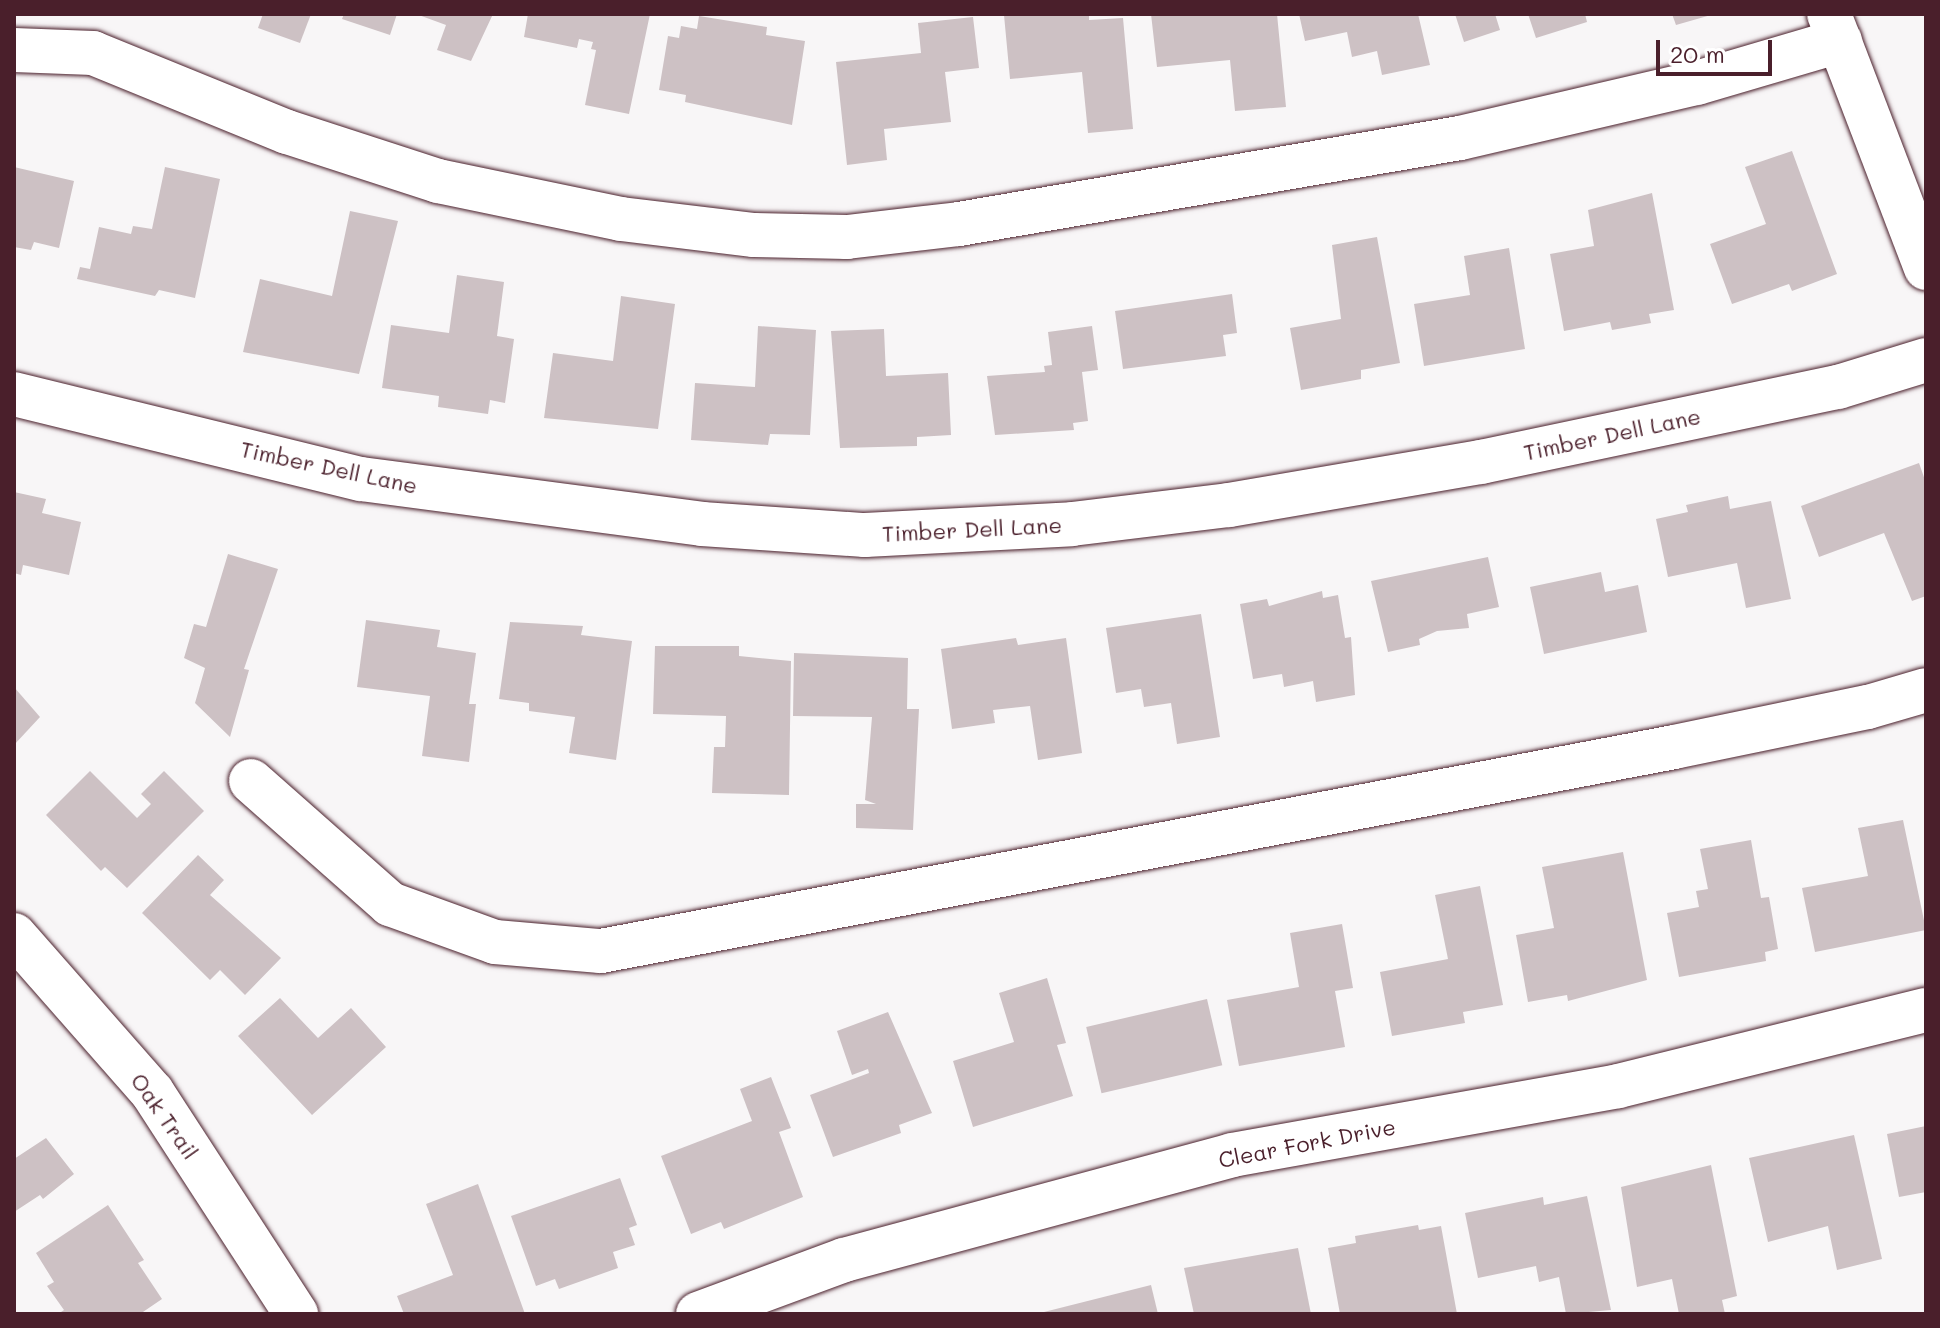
<!DOCTYPE html>
<html>
<head>
<meta charset="utf-8">
<style>
	body { margin:0 }
	#map { position:relative; width:1940px; height:1328px; overflow:hidden; background:#f8f6f7; font-family:Mali,sans-serif }
	div>[style] { position:absolute }
	.building>* { inset:0; background:#cdc1c4; transform-origin:0 0 }
	.roads { filter:drop-shadow(0 0 2px #4a1f2b) drop-shadow(0 0 2px #4a1f2b) }
	.minor>* { height:44px; margin:-22px; padding:0 22px; transform-origin:22px; border-radius:22px; background:#fff }
	span { translate:-50% -50%; white-space:nowrap; text-align:center; line-height:1.15; -webkit-text-stroke:6px #fff; paint-order:stroke }
	.street-label { font-size:22px; color:#4a1f2b }
	.frame { position:absolute; inset:0; border:16px solid #4a1f2b; pointer-events:none }
	.scale { position:absolute; left:1656px; top:40px; width:116px; height:36px; box-sizing:border-box; border:4px solid #4a1f2b; border-top:0; padding-left:10px; font-size:24px; line-height:28px; white-space:nowrap; color:#4a1f2b; -webkit-text-stroke:6px #fff; paint-order:stroke }
</style>
</head>
<body>
<div id="map">
	<div class="building">
		<i style="clip-path:polygon(263px 14px,311px 14px,300px 43px,258px 28px)"></i>
		<i style="clip-path:polygon(344px 14px,397px 14px,390px 35px,342px 19px)"></i>
		<i style="clip-path:polygon(416px 14px,493px 14px,471px 61px,437px 50px,446px 25px)"></i>
		<i style="clip-path:polygon(528px 14px,650px 14px,629px 114px,585px 105px,596px 50px,591px 49px,593px 42px,579px 39px,577px 48px,524px 37px)"></i>
		<i style="clip-path:polygon(1089px 14px,1089px 20px,1123px 18px,1133px 129px,1088px 133px,1082px 72px,1010px 79px,1004px 15px)"></i>
		<i style="clip-path:polygon(1151px 14px,1277px 14px,1286px 107px,1235px 111px,1230px 60px,1157px 67px)"></i>
		<i style="clip-path:polygon(1299px 14px,1418px 14px,1430px 65px,1382px 75px,1377px 51px,1352px 57px,1347px 32px,1305px 41px)"></i>
		<i style="clip-path:polygon(1455px 14px,1495px 14px,1500px 30px,1464px 42px)"></i>
		<i style="clip-path:polygon(1528px 14px,1585px 14px,1587px 22px,1536px 38px)"></i>
		<i style="clip-path:polygon(1672px 14px,1711px 14px,1711px 15px,1676px 25px)"></i>
		<i style="clip-path:polygon(699px 16px,767px 27px,766px 35px,805px 41px,792px 125px,685px 102px,686px 95px,659px 90px,668px 36px,679px 38px,681px 26px,697px 29px)"></i>
		<i style="clip-path:polygon(973px 17px,979px 68px,945px 72px,951px 122px,884px 129px,887px 160px,847px 165px,836px 62px,921px 53px,918px 23px)"></i>
		<i style="clip-path:polygon(1792px 151px,1837px 274px,1792px 291px,1789px 284px,1732px 304px,1710px 244px,1766px 224px,1745px 167px)"></i>
		<i style="clip-path:polygon(14px 167px,74px 181px,59px 248px,34px 242px,31px 250px,14px 247px)"></i>
		<i style="clip-path:polygon(165px 167px,220px 179px,195px 298px,159px 290px,155px 296px,77px 279px,80px 267px,90px 269px,99px 227px,131px 234px,133px 226px,152px 229px)"></i>
		<i style="clip-path:polygon(1652px 193px,1674px 310px,1649px 314px,1651px 323px,1612px 330px,1610px 322px,1564px 331px,1550px 254px,1594px 246px,1588px 210px)"></i>
		<i style="clip-path:polygon(350px 211px,398px 221px,359px 374px,243px 352px,260px 279px,332px 296px)"></i>
		<i style="clip-path:polygon(1377px 237px,1400px 363px,1361px 370px,1361px 379px,1301px 390px,1290px 328px,1341px 319px,1332px 245px)"></i>
		<i style="clip-path:polygon(1509px 248px,1525px 349px,1424px 366px,1414px 304px,1470px 295px,1464px 256px)"></i>
		<i style="clip-path:polygon(457px 275px,504px 282px,497px 336px,514px 339px,505px 403px,490px 400px,488px 414px,438px 407px,439px 396px,382px 388px,391px 325px,449px 333px)"></i>
		<i style="clip-path:polygon(1232px 294px,1237px 333px,1223px 335px,1226px 356px,1123px 369px,1115px 311px)"></i>
		<i style="clip-path:polygon(621px 296px,675px 304px,658px 429px,544px 418px,553px 353px,613px 361px)"></i>
		<i style="clip-path:polygon(758px 326px,816px 330px,810px 435px,770px 434px,768px 445px,691px 440px,695px 383px,755px 387px)"></i>
		<i style="clip-path:polygon(1092px 326px,1098px 370px,1082px 372px,1088px 421px,1073px 423px,1074px 430px,995px 435px,987px 376px,1045px 372px,1044px 366px,1052px 365px,1048px 332px)"></i>
		<i style="clip-path:polygon(884px 329px,886px 376px,948px 373px,951px 435px,917px 437px,917px 446px,840px 448px,831px 331px)"></i>
		<i style="clip-path:polygon(1919px 463px,1926px 483px,1926px 596px,1912px 601px,1884px 533px,1819px 557px,1801px 506px)"></i>
		<i style="clip-path:polygon(14px 492px,46px 499px,42px 513px,81px 522px,69px 575px,23px 565px,21px 575px,14px 573px)"></i>
		<i style="clip-path:polygon(1728px 496px,1730px 509px,1771px 501px,1791px 599px,1746px 608px,1737px 563px,1668px 577px,1656px 519px,1688px 512px,1686px 505px)"></i>
		<i style="clip-path:polygon(228px 554px,278px 569px,244px 669px,249px 670px,230px 737px,195px 703px,205px 668px,184px 658px,194px 624px,206px 627px)"></i>
		<i style="clip-path:polygon(1488px 557px,1499px 607px,1467px 614px,1469px 628px,1437px 631px,1419px 639px,1420px 645px,1388px 652px,1371px 581px)"></i>
		<i style="clip-path:polygon(1601px 572px,1605px 592px,1638px 585px,1647px 632px,1544px 654px,1530px 587px)"></i>
		<i style="clip-path:polygon(1322px 591px,1323px 598px,1338px 595px,1345px 638px,1351px 637px,1355px 695px,1316px 702px,1313px 681px,1284px 687px,1282px 674px,1253px 679px,1240px 604px,1267px 599px,1269px 606px)"></i>
		<i style="clip-path:polygon(1201px 614px,1220px 737px,1177px 744px,1171px 703px,1144px 707px,1141px 689px,1116px 693px,1106px 628px)"></i>
		<i style="clip-path:polygon(366px 620px,440px 630px,437px 647px,476px 653px,469px 704px,476px 704px,469px 762px,422px 756px,430px 696px,357px 687px)"></i>
		<i style="clip-path:polygon(510px 622px,583px 626px,581px 635px,632px 641px,616px 760px,569px 753px,575px 717px,529px 711px,529px 703px,499px 699px)"></i>
		<i style="clip-path:polygon(1016px 638px,1018px 645px,1066px 638px,1082px 753px,1038px 760px,1030px 706px,993px 710px,995px 723px,952px 729px,941px 649px)"></i>
		<i style="clip-path:polygon(655px 646px,739px 646px,739px 656px,791px 661px,789px 795px,712px 793px,714px 747px,725px 747px,726px 716px,653px 714px)"></i>
		<i style="clip-path:polygon(794px 653px,908px 658px,907px 709px,919px 709px,913px 830px,856px 828px,856px 804px,876px 804px,865px 800px,872px 717px,793px 716px)"></i>
		<i style="clip-path:polygon(14px 687px,40px 717px,14px 745px)"></i>
		<i style="clip-path:polygon(90px 771px,137px 818px,151px 804px,141px 794px,164px 771px,204px 811px,127px 888px,105px 867px,101px 871px,46px 815px)"></i>
		<i style="clip-path:polygon(1903px 820px,1926px 930px,1815px 952px,1802px 888px,1868px 876px,1858px 828px)"></i>
		<i style="clip-path:polygon(1751px 840px,1761px 898px,1769px 897px,1778px 949px,1765px 952px,1766px 961px,1679px 977px,1667px 913px,1699px 907px,1696px 891px,1708px 889px,1700px 849px)"></i>
		<i style="clip-path:polygon(1623px 852px,1647px 980px,1568px 1001px,1567px 995px,1528px 1002px,1516px 935px,1554px 928px,1542px 867px)"></i>
		<i style="clip-path:polygon(198px 855px,224px 880px,210px 895px,281px 958px,245px 995px,220px 970px,210px 980px,142px 913px)"></i>
		<i style="clip-path:polygon(1480px 886px,1503px 1005px,1463px 1012px,1465px 1023px,1392px 1036px,1380px 972px,1448px 959px,1435px 895px)"></i>
		<i style="clip-path:polygon(1342px 924px,1353px 988px,1335px 991px,1345px 1047px,1239px 1066px,1227px 1000px,1299px 987px,1290px 933px)"></i>
		<i style="clip-path:polygon(1047px 978px,1066px 1043px,1057px 1045px,1073px 1096px,973px 1127px,953px 1061px,1014px 1042px,999px 993px)"></i>
		<i style="clip-path:polygon(280px 998px,318px 1038px,351px 1008px,386px 1047px,312px 1115px,238px 1036px)"></i>
		<i style="left:1207px;top:999px;width:68px;height:124px;rotate:77deg"></i>
		<i style="clip-path:polygon(888px 1012px,932px 1113px,899px 1125px,901px 1133px,833px 1157px,810px 1095px,869px 1073px,868px 1069px,852px 1075px,837px 1031px)"></i>
		<i style="clip-path:polygon(771px 1077px,791px 1128px,779px 1132px,803px 1197px,724px 1229px,721px 1222px,691px 1234px,661px 1156px,752px 1121px,740px 1089px)"></i>
		<i style="clip-path:polygon(1926px 1126px,1926px 1192px,1899px 1197px,1887px 1134px)"></i>
		<i style="clip-path:polygon(1854px 1135px,1882px 1259px,1837px 1270px,1828px 1226px,1768px 1242px,1749px 1158px)"></i>
		<i style="clip-path:polygon(46px 1138px,74px 1174px,43px 1199px,40px 1195px,14px 1212px,14px 1159px)"></i>
		<i style="clip-path:polygon(1711px 1165px,1737px 1296px,1722px 1300px,1725px 1314px,1679px 1314px,1672px 1279px,1637px 1287px,1621px 1187px)"></i>
		<i style="clip-path:polygon(620px 1178px,637px 1225px,629px 1228px,635px 1245px,613px 1252px,618px 1268px,559px 1289px,555px 1279px,536px 1286px,511px 1216px)"></i>
		<i style="clip-path:polygon(478px 1184px,525px 1314px,404px 1314px,397px 1296px,453px 1275px,426px 1204px)"></i>
		<i style="clip-path:polygon(1587px 1196px,1611px 1310px,1566px 1314px,1559px 1277px,1539px 1282px,1536px 1266px,1478px 1278px,1465px 1213px,1543px 1197px,1544px 1205px)"></i>
		<i style="clip-path:polygon(108px 1205px,144px 1260px,138px 1263px,162px 1299px,140px 1314px,58px 1314px,64px 1310px,47px 1286px,54px 1282px,36px 1253px)"></i>
		<i style="clip-path:polygon(1418px 1225px,1419px 1230px,1441px 1226px,1457px 1314px,1340px 1314px,1328px 1248px,1356px 1243px,1355px 1236px)"></i>
		<i style="clip-path:polygon(1298px 1248px,1311px 1314px,1194px 1314px,1184px 1268px)"></i>
		<i style="clip-path:polygon(1151px 1285px,1158px 1314px,1040px 1314px,1040px 1313px)"></i>
	</div>
	<div class="roads">
		<div class="minor">
			<i style="left:1829px;top:14px;width:272px;rotate:69.1deg"></i>
			<i style="left:14px;top:50px;width:79px;rotate:2.2deg"></i>
			<i style="left:93px;top:53px;width:209px;rotate:22.2deg"></i>
			<i style="left:287px;top:132px;width:159px;rotate:18deg"></i>
			<i style="left:438px;top:181px;width:187px;rotate:11.7deg"></i>
			<i style="left:621px;top:219px;width:134px;rotate:6.9deg"></i>
			<i style="left:754px;top:235px;width:93px;rotate:1.2deg"></i>
			<i style="left:847px;top:237px;width:113px;rotate:-6.6deg"></i>
			<i style="left:959px;top:224px;width:508px;rotate:-9.74deg"></i>
			<i style="left:1460px;top:138px;width:243px;rotate:-13.1deg"></i>
			<i style="left:1697px;top:83px;width:149px;rotate:-16.4deg"></i>
			<i style="left:14px;top:394px;width:357px;rotate:13.8deg"></i>
			<i style="left:361px;top:479px;width:344px;rotate:7.5deg"></i>
			<i style="left:702px;top:524px;width:163px;rotate:3.9deg"></i>
			<i style="left:865px;top:535px;width:207px;rotate:-3deg"></i>
			<i style="left:1072px;top:524px;width:158px;rotate:-6.9deg"></i>
			<i style="left:1229px;top:505px;width:256px;rotate:-9.7deg"></i>
			<i style="left:1481px;top:462px;width:365px;rotate:-11.9deg"></i>
			<i style="left:1838px;top:387px;width:92px;rotate:-17.1deg"></i>
			<i style="left:251px;top:781px;width:186px;rotate:41.5deg"></i>
			<i style="left:390px;top:904px;width:112px;rotate:19.9deg"></i>
			<i style="left:495px;top:942px;width:106px;rotate:4.9deg"></i>
			<i style="left:601px;top:951px;width:1092px;rotate:-10.76deg"></i>
			<i style="left:1674px;top:747px;width:198px;rotate:-11.7deg"></i>
			<i style="left:1868px;top:707px;width:60px;rotate:-16.3deg"></i>
			<i style="left:14px;top:935px;width:209px;rotate:48.7deg"></i>
			<i style="left:152px;top:1092px;width:265px;rotate:57deg"></i>
			<i style="left:698px;top:1314px;width:156px;rotate:-20.3deg"></i>
			<i style="left:844px;top:1260px;width:402px;rotate:-15.1deg"></i>
			<i style="left:1232px;top:1155px;width:392px;rotate:-10.1deg"></i>
			<i style="left:1618px;top:1086px;width:317px;rotate:-13.9deg"></i>
		</div>
	</div>
	<div class="street-label">
		<span style="left:1612px;top:434px;rotate:-12deg">Timber Dell Lane</span>
		<span style="left:329px;top:467px;rotate:12deg">Timber Dell Lane</span>
		<span style="left:972px;top:529px;rotate:-3deg">Timber Dell Lane</span>
		<span style="left:165px;top:1116px;rotate:55deg">Oak Trail</span>
		<span style="left:1307px;top:1143px;rotate:-11deg">Clear Fork Drive</span>
	</div>
	<div class="frame"></div>
	<div class="scale">20 m</div>
</div>
</body>
</html>
